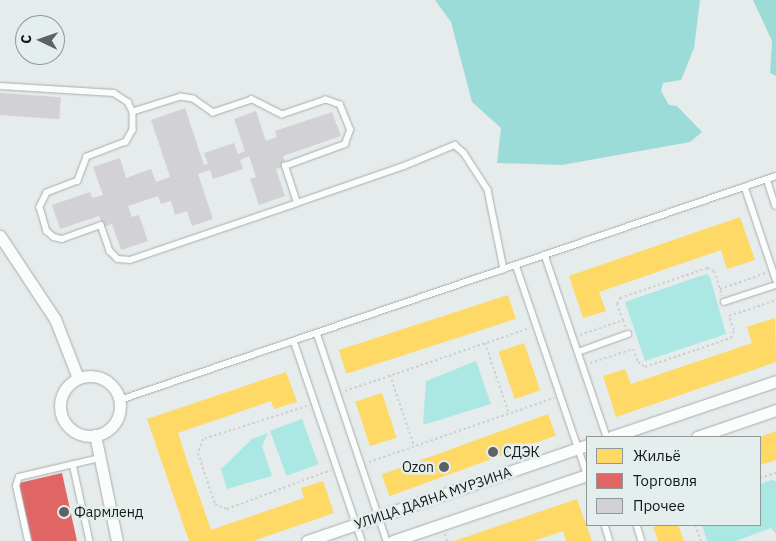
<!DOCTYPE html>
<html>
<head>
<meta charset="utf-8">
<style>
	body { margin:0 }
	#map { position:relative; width:776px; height:541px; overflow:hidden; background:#e6ebeb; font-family:"IBM Plex Sans",sans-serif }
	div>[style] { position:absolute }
	.green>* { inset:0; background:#abe8e4; transform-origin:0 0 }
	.forest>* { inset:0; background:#9bdcd8 }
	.homes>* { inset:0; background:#ffd966; transform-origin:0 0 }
	.shops>* { inset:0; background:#e06666 }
	.building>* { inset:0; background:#d2d2d4; transform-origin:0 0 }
	.path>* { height:2px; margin-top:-1px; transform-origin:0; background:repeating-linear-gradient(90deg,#cfd1d1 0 2.5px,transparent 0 5px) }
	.roads { filter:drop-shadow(0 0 1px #a8acac) drop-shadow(0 0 1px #a8acac) }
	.lane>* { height:5.5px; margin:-2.75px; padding:0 2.75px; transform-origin:2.75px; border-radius:2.75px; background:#fbfcfc }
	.street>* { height:11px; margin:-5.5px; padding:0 5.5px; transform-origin:5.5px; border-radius:5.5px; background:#fbfcfc }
	.street>.ring { margin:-5.5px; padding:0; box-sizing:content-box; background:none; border:11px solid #fbfcfc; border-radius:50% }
	.dots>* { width:14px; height:14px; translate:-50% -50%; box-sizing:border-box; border:2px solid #e3eeed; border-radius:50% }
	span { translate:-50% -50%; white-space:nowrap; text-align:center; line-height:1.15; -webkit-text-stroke:5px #e3eeed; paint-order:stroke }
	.poi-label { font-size:14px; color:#141818 }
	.left { translate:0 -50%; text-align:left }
	.right { translate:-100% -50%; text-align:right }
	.street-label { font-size:14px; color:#141818 }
	.legend { position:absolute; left:586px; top:436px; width:175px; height:90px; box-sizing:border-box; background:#e3eeed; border:1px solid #909898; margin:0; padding:6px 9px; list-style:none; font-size:15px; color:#141818 }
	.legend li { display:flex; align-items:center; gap:10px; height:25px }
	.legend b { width:25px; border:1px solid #909898 }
	.north { position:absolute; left:15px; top:15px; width:50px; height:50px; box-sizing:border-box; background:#e3eeed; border:1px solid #909898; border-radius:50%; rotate:273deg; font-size:14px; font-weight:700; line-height:20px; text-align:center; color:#141818 }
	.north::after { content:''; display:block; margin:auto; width:18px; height:22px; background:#5e6262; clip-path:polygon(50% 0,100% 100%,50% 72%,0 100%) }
</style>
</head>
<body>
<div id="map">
	<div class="green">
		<i style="clip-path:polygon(706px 274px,710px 277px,726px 334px,645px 361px,625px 302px)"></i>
		<i style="clip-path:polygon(476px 361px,491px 404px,423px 425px,426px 381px)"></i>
		<i style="left:302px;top:419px;width:48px;height:34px;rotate:70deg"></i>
		<i style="clip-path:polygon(268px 433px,262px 446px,272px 476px,227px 489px,221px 469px,252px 439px)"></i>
		<i style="clip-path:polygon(772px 480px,776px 481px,776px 534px,771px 528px,736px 541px,707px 541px,702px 525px,760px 525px,760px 484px)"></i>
	</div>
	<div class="forest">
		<i style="clip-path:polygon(435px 0,700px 0,694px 48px,681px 80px,663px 83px,661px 91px,669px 105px,677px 106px,702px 132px,690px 142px,562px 165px,497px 163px,501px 128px,472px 102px,451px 22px)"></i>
		<i style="clip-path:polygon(753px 0,776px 0,776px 76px,770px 73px,772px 41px)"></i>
	</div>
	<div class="homes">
		<i style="clip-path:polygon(740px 217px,755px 260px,727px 269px,721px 250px,599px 292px,606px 311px,583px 318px,569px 276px)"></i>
		<i style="left:508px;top:295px;width:25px;height:178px;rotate:72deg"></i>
		<i style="clip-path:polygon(775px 318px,776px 362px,616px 417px,603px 376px,625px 369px,631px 384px,752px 343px,747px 327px)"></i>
		<i style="left:524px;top:343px;width:50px;height:27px;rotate:71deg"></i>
		<i style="clip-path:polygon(286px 372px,297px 402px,274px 409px,271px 401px,178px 433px,188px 464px,211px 530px,304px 498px,301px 488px,323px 481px,334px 513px,253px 541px,189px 541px,147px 419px)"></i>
		<i style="left:382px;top:393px;width:47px;height:28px;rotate:72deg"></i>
		<i style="left:548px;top:414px;width:23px;height:177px;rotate:70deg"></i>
		<i style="clip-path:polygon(776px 431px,776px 460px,760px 465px,760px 437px)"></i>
		<i style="clip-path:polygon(577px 499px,592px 541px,566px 541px,563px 531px,534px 541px,454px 541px)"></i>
		<i style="clip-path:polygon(661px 525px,678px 525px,684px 541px,658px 541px,653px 527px)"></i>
	</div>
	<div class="shops">
		<i style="clip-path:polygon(62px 473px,77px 541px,32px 541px,19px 483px)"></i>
	</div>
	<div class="building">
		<i style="left:0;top:93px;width:61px;height:22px;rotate:4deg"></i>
		<i style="clip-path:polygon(185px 108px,204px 165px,208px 164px,204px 153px,234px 143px,238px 154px,245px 151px,234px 119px,256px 111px,266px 141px,277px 137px,275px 131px,332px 112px,341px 136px,283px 156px,286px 166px,276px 169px,285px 196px,259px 205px,250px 179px,256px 177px,249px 156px,240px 160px,243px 169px,213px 179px,210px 170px,198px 174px,213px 219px,192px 226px,187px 211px,175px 215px,171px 201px,161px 204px,158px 196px,128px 206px,132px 217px,139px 215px,148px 241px,121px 250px,112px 224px,103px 227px,99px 216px,60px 229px,52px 205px,90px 192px,92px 198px,103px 195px,93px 167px,120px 158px,126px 178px,151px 169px,156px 182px,170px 177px,151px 120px)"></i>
	</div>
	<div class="path">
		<i style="left:720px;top:289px;width:49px;rotate:-19.2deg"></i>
		<i style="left:623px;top:320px;width:17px;rotate:-111deg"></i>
		<i style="left:617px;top:304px;width:7px;rotate:-63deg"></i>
		<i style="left:620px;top:298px;width:92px;rotate:-19deg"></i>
		<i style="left:707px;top:268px;width:8px;rotate:23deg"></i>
		<i style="left:714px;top:271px;width:26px;rotate:72deg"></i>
		<i style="left:580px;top:335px;width:46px;rotate:-19.2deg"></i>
		<i style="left:623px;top:320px;width:7px;rotate:74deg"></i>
		<i style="left:485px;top:343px;width:75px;rotate:71.3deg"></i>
		<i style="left:590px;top:363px;width:45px;rotate:-18deg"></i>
		<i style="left:633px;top:349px;width:14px;rotate:69deg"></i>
		<i style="left:638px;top:362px;width:9px;rotate:36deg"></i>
		<i style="left:645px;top:367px;width:91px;rotate:-18.6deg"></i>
		<i style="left:731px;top:338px;width:9px;rotate:-69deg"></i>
		<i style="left:734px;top:330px;width:15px;rotate:-110deg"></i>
		<i style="left:729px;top:316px;width:50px;rotate:-18.8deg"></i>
		<i style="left:390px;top:375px;width:75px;rotate:71.3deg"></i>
		<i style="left:345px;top:391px;width:195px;rotate:-18.8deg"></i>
		<i style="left:307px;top:406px;width:109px;rotate:162.4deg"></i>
		<i style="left:203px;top:439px;width:15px;rotate:110deg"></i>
		<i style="left:198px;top:453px;width:54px;rotate:71.6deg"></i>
		<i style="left:215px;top:504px;width:13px;rotate:23deg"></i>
		<i style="left:227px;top:509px;width:111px;rotate:-20.6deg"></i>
		<i style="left:369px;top:462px;width:196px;rotate:-19.1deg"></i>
		<i style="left:760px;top:478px;width:17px;rotate:-17deg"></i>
		<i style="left:695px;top:525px;width:17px;rotate:69deg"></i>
		<i style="left:445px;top:534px;width:7px;rotate:74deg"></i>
	</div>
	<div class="roads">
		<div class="lane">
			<i style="left:0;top:86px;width:114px;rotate:3.5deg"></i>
			<i style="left:114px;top:93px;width:17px;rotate:33deg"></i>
			<i style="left:128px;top:102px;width:11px;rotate:63deg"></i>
			<i style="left:767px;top:179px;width:28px;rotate:72deg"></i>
			<i style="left:745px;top:187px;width:97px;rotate:71.4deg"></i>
			<i style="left:297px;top:203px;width:39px;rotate:-108deg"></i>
			<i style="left:285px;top:166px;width:64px;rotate:-20.1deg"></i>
			<i style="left:345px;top:144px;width:15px;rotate:-70deg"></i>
			<i style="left:350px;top:130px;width:27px;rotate:-112deg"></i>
			<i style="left:340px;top:105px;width:15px;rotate:-160deg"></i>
			<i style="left:326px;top:100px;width:46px;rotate:161.2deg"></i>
			<i style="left:282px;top:115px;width:34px;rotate:-153deg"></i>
			<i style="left:252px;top:100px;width:41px;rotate:161.6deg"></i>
			<i style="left:213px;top:113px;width:24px;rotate:-145deg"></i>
			<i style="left:193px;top:99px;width:12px;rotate:-171deg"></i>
			<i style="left:181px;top:97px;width:50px;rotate:162.6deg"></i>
			<i style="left:133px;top:112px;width:18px;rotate:90deg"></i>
			<i style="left:133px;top:130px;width:14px;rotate:120deg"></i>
			<i style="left:126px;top:142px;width:42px;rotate:159deg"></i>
			<i style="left:87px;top:157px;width:26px;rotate:111deg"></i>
			<i style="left:78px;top:181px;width:33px;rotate:159deg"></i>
			<i style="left:47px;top:193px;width:16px;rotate:117deg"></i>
			<i style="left:40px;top:207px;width:25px;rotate:74deg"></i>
			<i style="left:47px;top:231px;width:9px;rotate:41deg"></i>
			<i style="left:54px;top:237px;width:8px;rotate:14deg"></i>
			<i style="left:62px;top:239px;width:41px;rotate:-19.7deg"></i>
			<i style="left:101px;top:225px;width:28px;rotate:71deg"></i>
			<i style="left:110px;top:251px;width:11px;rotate:45deg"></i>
			<i style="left:118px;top:259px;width:12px;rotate:5deg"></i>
			<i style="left:130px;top:260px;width:176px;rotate:-18.8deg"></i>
			<i style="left:297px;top:203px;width:113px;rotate:-19.1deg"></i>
			<i style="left:404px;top:166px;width:55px;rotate:-22.4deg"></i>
			<i style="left:455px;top:145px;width:12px;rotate:42deg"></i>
			<i style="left:464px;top:153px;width:44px;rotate:57deg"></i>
			<i style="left:488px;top:190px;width:81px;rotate:78.6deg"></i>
			<i style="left:545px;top:255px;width:192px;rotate:71.2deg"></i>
			<i style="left:516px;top:265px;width:221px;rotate:71.2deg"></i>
			<i style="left:724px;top:302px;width:55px;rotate:-18.1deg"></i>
			<i style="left:317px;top:333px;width:219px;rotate:71.4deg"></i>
			<i style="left:294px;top:341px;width:211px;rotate:71.2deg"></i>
			<i style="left:578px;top:352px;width:53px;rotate:-19.8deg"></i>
			<i style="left:120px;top:400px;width:693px;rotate:-18.85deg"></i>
			<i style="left:73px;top:464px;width:79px;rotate:77.6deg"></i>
			<i style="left:605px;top:525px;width:17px;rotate:73deg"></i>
			<i style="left:637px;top:525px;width:17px;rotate:73deg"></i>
			<i style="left:28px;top:541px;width:56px;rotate:-102.3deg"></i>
			<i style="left:16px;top:486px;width:9px;rotate:-72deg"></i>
			<i style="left:19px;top:477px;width:83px;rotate:-13.2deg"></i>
		</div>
		<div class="street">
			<i style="left:0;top:236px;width:100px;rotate:56.5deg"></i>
			<i style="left:55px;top:319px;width:63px;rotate:68.7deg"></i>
			<i class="ring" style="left:60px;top:376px;width:49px;height:49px"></i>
			<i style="left:95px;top:435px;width:108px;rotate:78.3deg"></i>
			<i style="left:611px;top:437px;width:174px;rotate:-18.7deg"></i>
			<i style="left:697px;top:437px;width:83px;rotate:-18.9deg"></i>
			<i style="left:307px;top:541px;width:296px;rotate:-18.9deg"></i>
			<i style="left:393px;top:541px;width:205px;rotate:-18.8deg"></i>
		</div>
	</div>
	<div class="dots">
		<i style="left:493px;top:452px;background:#5e6262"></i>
		<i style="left:444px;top:467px;background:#5e6262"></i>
		<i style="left:64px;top:512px;background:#5e6262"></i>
	</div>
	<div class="poi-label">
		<span class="left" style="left:503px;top:452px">СДЭК</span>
		<span class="right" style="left:434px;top:467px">Ozon</span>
		<span class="left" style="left:74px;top:512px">Фармленд</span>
	</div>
	<div class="street-label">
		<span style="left:433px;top:498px;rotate:-19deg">УЛИЦА ДАЯНА МУРЗИНА</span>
	</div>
	<ul class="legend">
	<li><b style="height:14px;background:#ffd966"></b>Жильё</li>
	<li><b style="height:14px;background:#e06666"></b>Торговля</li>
	<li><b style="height:14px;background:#d2d2d4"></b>Прочее</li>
	</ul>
	<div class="north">С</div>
</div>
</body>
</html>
